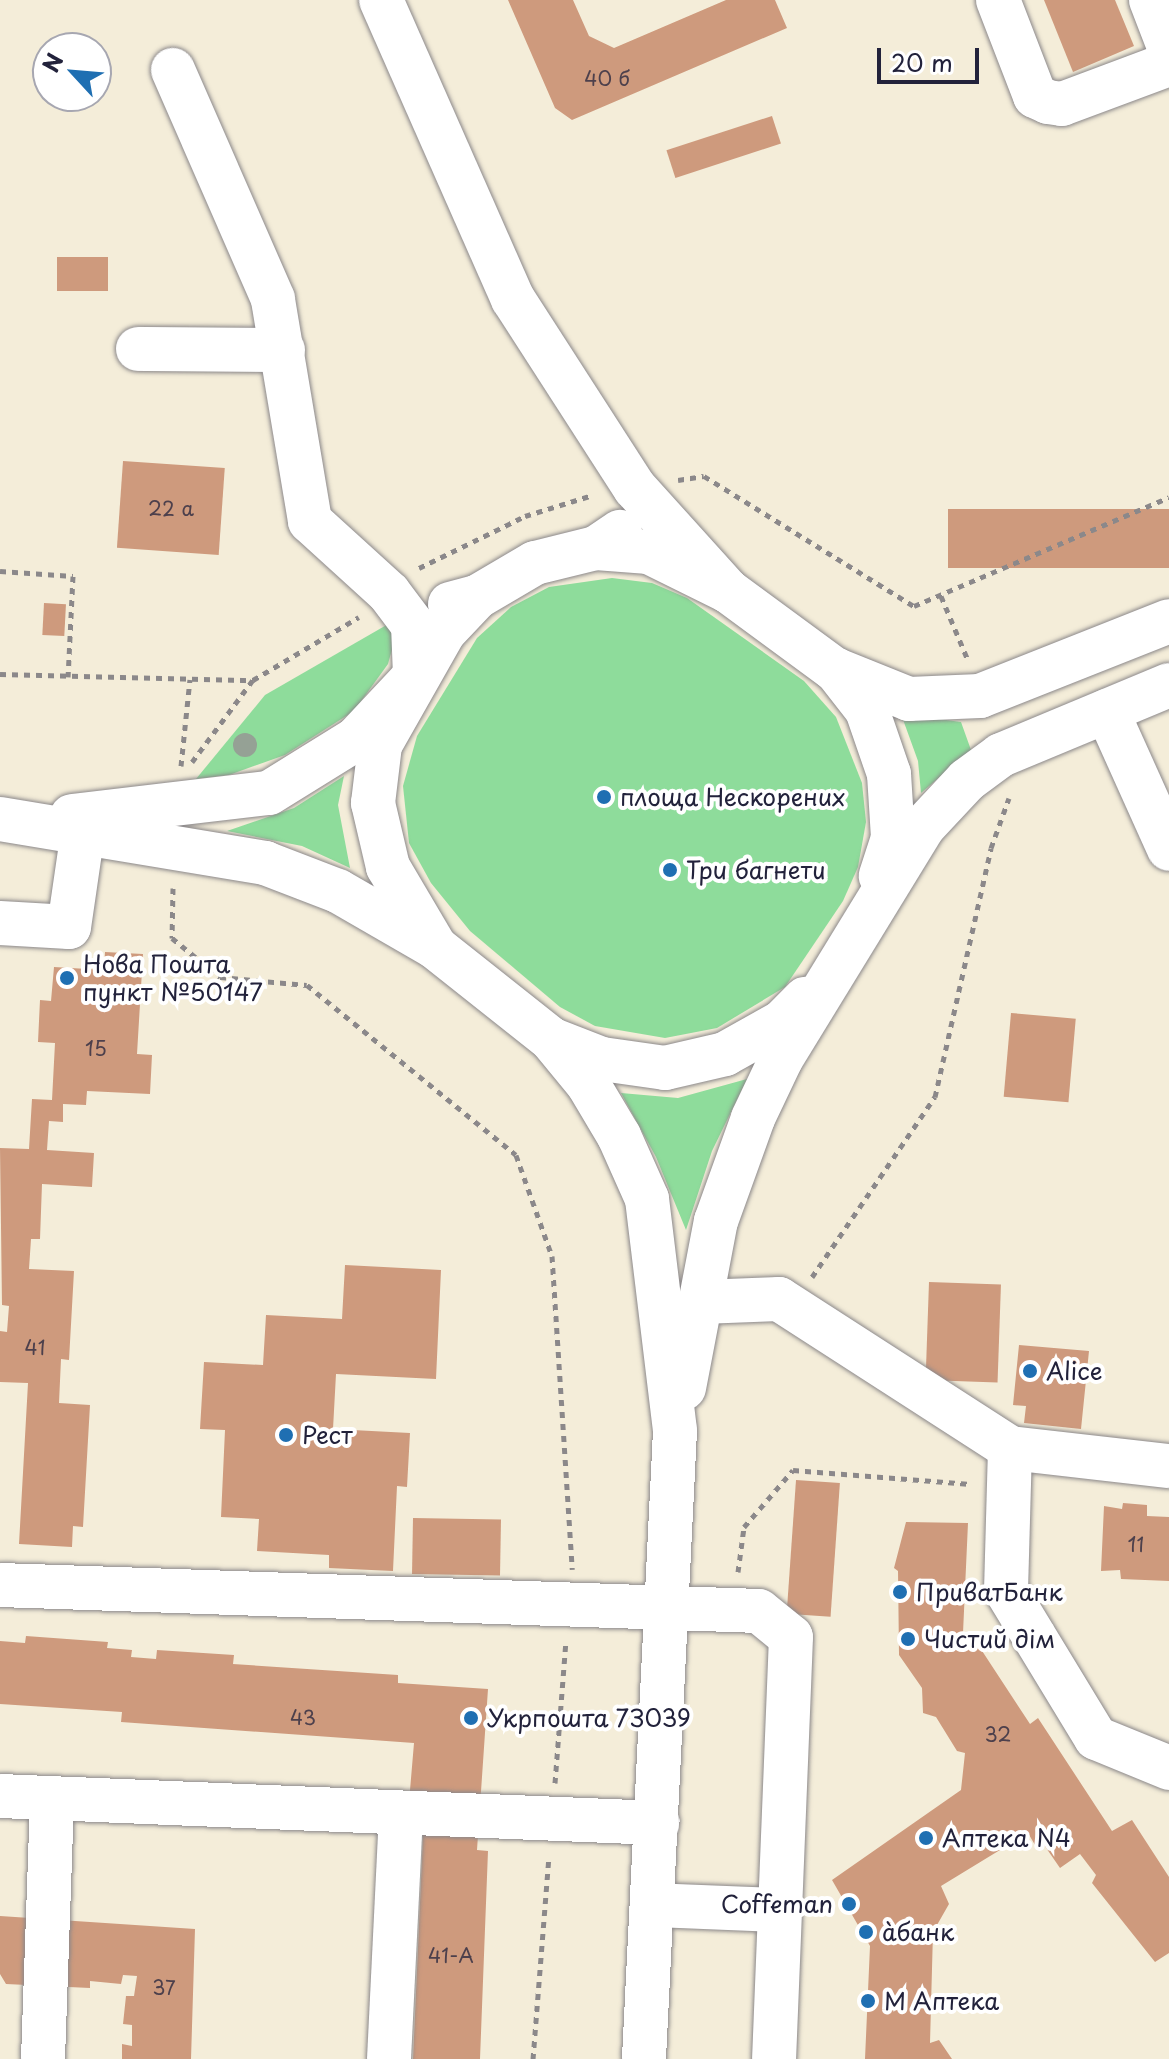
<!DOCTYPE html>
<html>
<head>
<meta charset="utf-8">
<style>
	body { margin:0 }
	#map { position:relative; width:1169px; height:2059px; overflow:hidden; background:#f4edd9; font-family:"Playpen Sans",sans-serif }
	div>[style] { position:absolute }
	.green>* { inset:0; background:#8edc9b }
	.building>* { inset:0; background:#ce9a7d; transform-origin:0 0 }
	.path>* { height:5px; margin-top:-2.5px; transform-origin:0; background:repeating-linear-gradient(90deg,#8b888a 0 6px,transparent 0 12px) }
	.roads { filter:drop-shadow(0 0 2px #8b888a) drop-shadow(0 0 2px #8b888a) }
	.minor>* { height:44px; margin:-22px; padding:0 22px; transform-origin:22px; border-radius:22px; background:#fff }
	.trees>* { width:24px; height:24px; margin:-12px; border-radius:50%; background:#95a195 }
	.dots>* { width:22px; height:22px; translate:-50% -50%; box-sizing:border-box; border:4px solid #fff; border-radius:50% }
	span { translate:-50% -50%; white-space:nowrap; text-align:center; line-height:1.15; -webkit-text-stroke:8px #fff; paint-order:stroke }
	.number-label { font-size:20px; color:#4d404c }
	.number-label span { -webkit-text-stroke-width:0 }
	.poi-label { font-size:24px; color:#22223b }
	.left { translate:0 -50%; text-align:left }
	.right { translate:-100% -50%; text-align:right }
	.north { position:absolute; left:32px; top:32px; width:80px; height:80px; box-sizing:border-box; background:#fff; border:2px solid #a7a7b1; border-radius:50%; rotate:296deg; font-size:22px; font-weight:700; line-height:32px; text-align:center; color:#22223b }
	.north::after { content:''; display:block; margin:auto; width:28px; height:36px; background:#1f6fb2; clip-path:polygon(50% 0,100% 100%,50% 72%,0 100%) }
	.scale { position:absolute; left:877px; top:48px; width:102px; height:36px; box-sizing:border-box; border:4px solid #22223b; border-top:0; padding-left:10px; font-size:24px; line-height:28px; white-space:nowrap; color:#22223b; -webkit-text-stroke:6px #fff; paint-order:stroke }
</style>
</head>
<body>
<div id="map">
	<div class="green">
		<i style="clip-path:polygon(612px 578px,652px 583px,687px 598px,804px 681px,836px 717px,862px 783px,866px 822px,858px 867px,843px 901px,785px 987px,717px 1028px,665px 1038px,595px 1026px,560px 1007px,470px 931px,431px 883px,409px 843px,403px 786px,417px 736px,477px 638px,511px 607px,549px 587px)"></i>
		<i style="clip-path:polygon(390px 623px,394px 642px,388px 664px,354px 711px,285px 755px,229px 775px,196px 779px,265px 695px)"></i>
		<i style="clip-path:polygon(901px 714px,961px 722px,971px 750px,921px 793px,918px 761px)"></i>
		<i style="clip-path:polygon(344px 776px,338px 805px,350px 868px,302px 846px,227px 831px,294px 808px)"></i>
		<i style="clip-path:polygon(747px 1079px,712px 1151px,686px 1230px,656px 1157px,621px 1093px,678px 1098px)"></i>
	</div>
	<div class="building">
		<i style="clip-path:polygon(508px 0,573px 0,589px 36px,614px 48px,726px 0,775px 0,787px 28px,572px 120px,555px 108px)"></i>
		<i style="clip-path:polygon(1044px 0,1115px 0,1134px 46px,1073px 72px)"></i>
		<i style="left:772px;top:116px;width:29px;height:111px;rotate:72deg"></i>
		<i style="left:57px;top:257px;width:51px;height:34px"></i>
		<i style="left:123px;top:461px;width:102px;height:87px;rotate:4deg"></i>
		<i style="left:1169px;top:509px;width:59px;height:221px;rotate:90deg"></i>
		<i style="left:44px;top:603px;width:22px;height:32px;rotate:3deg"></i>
		<i style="clip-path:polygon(105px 952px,143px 954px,137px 1054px,152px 1055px,150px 1094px,87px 1091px,86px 1105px,63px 1104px,63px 1122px,49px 1121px,47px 1150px,94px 1153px,92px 1187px,42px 1184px,40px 1239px,31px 1239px,29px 1269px,74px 1271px,69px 1360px,61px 1359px,59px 1403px,90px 1405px,83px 1527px,73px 1526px,72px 1547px,19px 1544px,28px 1383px,0 1382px,0 1331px,7px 1332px,9px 1306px,2px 1305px,0 1148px,29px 1149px,32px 1099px,52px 1100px,55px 1043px,38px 1042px,40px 1000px,51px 1001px,54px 967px,104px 970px)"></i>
		<i style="left:1011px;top:1013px;width:65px;height:84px;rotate:5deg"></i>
		<i style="clip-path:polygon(345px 1265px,441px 1270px,436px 1379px,336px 1374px,333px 1429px,410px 1433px,407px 1487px,397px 1486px,393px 1571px,329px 1568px,329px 1555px,257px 1551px,259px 1519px,221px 1517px,225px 1430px,200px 1429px,204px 1362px,263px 1365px,266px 1315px,342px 1319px)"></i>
		<i style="left:929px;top:1282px;width:72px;height:98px;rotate:2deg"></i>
		<i style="clip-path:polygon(1019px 1345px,1089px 1351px,1081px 1429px,1024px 1423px,1026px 1406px,1013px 1405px)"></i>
		<i style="left:796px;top:1480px;width:44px;height:134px;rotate:4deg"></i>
		<i style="clip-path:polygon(1123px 1503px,1147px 1505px,1147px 1516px,1169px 1517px,1169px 1581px,1121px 1579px,1120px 1570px,1101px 1571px,1104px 1506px,1122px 1509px)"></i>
		<i style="left:413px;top:1518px;width:88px;height:56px;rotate:1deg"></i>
		<i style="clip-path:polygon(906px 1522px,968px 1523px,963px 1633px,969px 1631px,1030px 1724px,1038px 1718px,1112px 1831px,1132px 1820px,1169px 1877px,1169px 1953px,1155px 1962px,1092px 1883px,1096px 1875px,1080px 1854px,1060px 1868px,1042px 1842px,1035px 1845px,1028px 1833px,941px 1886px,949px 1904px,933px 1932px,930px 2043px,939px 2040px,952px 2059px,865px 2059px,870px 1946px,832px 1880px,961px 1790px,965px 1753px,957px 1751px,936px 1717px,923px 1713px,922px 1688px,899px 1655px,898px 1571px,894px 1568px)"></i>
		<i style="clip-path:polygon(26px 1636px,108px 1642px,107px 1648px,132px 1650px,131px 1657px,156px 1659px,157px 1650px,234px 1655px,233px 1664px,398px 1675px,398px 1683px,488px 1689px,477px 1850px,488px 1851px,480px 2059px,413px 2059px,423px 1835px,409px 1802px,414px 1743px,121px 1722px,122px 1712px,0 1704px,0 1641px,25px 1643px)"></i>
		<i style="clip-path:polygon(0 1916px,195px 1929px,191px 2059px,122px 2059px,122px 2044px,132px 2046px,132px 2025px,123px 2024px,126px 1996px,134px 1996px,137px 1976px,123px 1975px,121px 1984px,90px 1981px,90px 1988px,6px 1984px,0 1974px)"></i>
	</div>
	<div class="path">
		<i style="left:678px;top:480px;width:26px;rotate:-9deg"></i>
		<i style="left:704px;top:476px;width:247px;rotate:31.8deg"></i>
		<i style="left:914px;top:606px;width:277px;rotate:-23.1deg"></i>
		<i style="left:419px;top:568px;width:118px;rotate:-26.1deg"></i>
		<i style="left:525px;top:516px;width:71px;rotate:-17.2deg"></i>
		<i style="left:0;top:571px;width:73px;rotate:3.9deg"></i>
		<i style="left:73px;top:576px;width:101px;rotate:92.8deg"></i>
		<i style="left:941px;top:596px;width:67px;rotate:67.2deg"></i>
		<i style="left:0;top:674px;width:253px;rotate:1.4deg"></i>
		<i style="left:253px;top:680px;width:123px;rotate:-30.7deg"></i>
		<i style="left:192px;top:762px;width:102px;rotate:-53.4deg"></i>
		<i style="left:181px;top:766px;width:87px;rotate:-84.1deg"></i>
		<i style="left:173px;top:888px;width:50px;rotate:91.1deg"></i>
		<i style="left:172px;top:938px;width:62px;rotate:39.1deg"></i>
		<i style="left:220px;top:977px;width:87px;rotate:5.3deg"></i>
		<i style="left:307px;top:985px;width:269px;rotate:39.1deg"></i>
		<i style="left:516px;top:1155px;width:107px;rotate:70.4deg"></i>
		<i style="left:552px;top:1256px;width:314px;rotate:86.3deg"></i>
		<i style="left:812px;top:1277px;width:218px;rotate:-55.7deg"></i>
		<i style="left:935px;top:1097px;width:255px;rotate:-77.3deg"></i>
		<i style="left:991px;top:848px;width:53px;rotate:-70.2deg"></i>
		<i style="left:738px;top:1572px;width:45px;rotate:-82.4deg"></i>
		<i style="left:744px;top:1527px;width:75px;rotate:-49.3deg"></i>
		<i style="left:793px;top:1470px;width:178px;rotate:4.5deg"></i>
		<i style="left:555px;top:1783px;width:142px;rotate:-85.6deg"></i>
		<i style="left:533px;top:2059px;width:203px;rotate:-85.5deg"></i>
	</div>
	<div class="roads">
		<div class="minor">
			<i style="left:381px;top:0;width:327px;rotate:66.2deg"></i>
			<i style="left:513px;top:299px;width:225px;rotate:57.2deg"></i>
			<i style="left:635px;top:488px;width:139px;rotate:47.9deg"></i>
			<i style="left:998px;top:0;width:103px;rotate:68.9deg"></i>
			<i style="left:1035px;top:96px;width:14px;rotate:25deg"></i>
			<i style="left:1048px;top:102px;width:14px;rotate:8deg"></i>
			<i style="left:1062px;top:104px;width:114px;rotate:-20.5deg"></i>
			<i style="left:1151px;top:0;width:50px;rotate:69deg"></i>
			<i style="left:138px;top:349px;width:145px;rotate:0.4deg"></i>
			<i style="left:596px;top:548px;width:53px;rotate:4.3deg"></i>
			<i style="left:649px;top:552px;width:88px;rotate:26.3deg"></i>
			<i style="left:728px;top:591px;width:132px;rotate:36.3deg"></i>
			<i style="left:834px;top:669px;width:81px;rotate:21.8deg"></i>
			<i style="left:909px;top:699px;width:71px;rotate:-2.4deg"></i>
			<i style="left:980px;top:696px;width:203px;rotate:-21.6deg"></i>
			<i style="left:450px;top:604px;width:28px;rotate:-15deg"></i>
			<i style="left:477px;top:597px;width:67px;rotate:-30.4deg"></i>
			<i style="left:535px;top:563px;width:63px;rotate:-13.8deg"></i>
			<i style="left:596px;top:548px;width:29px;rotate:-34deg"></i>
			<i style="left:835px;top:669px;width:52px;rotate:52deg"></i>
			<i style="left:867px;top:710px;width:68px;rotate:71deg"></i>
			<i style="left:889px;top:774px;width:64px;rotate:86.4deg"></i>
			<i style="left:893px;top:838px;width:40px;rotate:108deg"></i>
			<i style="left:1107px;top:711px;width:151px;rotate:65.8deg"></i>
			<i style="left:72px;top:816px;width:198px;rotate:-6.7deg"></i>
			<i style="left:269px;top:793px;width:102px;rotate:-31.8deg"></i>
			<i style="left:356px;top:739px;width:86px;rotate:-46.9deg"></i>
			<i style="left:415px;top:676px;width:51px;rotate:-92.2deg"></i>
			<i style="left:413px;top:625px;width:40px;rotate:-127deg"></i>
			<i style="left:389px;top:593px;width:107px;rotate:-137.7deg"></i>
			<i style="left:310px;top:521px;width:225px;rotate:-99.5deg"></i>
			<i style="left:273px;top:299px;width:250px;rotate:-113.6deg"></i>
			<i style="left:0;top:819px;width:269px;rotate:9.4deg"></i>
			<i style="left:265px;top:863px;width:78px;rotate:21deg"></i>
			<i style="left:338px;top:891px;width:112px;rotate:30deg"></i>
			<i style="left:435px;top:947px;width:148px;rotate:38.4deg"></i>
			<i style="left:551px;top:1039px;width:58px;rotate:50.6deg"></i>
			<i style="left:588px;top:1084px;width:61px;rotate:59.2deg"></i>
			<i style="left:619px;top:1136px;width:69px;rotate:66deg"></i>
			<i style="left:647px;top:1199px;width:234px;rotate:83.1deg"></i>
			<i style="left:675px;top:1431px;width:629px;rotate:92.83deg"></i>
			<i style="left:0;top:923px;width:69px;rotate:3.3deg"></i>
			<i style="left:69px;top:927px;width:97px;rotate:-81.7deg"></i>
			<i style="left:434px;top:945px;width:91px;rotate:-120.5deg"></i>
			<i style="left:388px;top:867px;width:66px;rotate:-103.2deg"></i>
			<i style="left:373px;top:803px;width:58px;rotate:-83.1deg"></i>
			<i style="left:380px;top:745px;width:130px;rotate:-60.5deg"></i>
			<i style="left:444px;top:632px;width:48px;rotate:-46.7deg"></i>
			<i style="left:553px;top:1040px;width:53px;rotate:21.2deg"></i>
			<i style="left:602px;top:1059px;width:64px;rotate:8.1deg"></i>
			<i style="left:665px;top:1068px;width:62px;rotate:-13.1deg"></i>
			<i style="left:725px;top:1054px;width:65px;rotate:-29.3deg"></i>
			<i style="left:782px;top:1022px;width:33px;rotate:-45deg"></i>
			<i style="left:701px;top:1302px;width:78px;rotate:-2.2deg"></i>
			<i style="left:779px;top:1299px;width:275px;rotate:32.8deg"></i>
			<i style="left:1010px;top:1448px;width:142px;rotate:91.6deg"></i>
			<i style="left:1006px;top:1590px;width:173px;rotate:58.7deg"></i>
			<i style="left:1096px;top:1738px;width:79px;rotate:22.3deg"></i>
			<i style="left:684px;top:1388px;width:170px;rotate:-79.2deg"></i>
			<i style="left:716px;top:1221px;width:109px;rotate:-70.2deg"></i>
			<i style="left:753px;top:1118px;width:65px;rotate:-64.6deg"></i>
			<i style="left:781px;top:1059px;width:272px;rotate:-58.5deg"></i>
			<i style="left:923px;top:827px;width:64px;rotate:-46.9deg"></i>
			<i style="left:967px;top:780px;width:42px;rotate:-36.3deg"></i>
			<i style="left:1001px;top:755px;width:182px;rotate:-22.6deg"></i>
			<i style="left:1010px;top:1448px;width:160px;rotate:6.5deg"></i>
			<i style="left:0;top:1585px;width:759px;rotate:1.96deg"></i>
			<i style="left:759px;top:1611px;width:41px;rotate:39.1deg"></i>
			<i style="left:791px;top:1637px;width:422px;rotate:92.3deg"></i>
			<i style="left:0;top:1796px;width:658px;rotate:2.35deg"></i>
			<i style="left:653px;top:1905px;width:127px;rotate:2.3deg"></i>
			<i style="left:43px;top:2059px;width:261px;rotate:-88deg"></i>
			<i style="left:389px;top:2059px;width:244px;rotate:-87.2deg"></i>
		</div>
	</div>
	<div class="trees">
		<i style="left:245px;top:745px"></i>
	</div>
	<div class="dots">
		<i style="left:604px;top:797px;background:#1f6fb2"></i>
		<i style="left:670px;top:870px;background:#1f6fb2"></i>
		<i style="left:67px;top:978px;background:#1f6fb2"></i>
		<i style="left:1030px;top:1371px;background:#1f6fb2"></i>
		<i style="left:286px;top:1435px;background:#1f6fb2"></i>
		<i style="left:900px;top:1592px;background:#1f6fb2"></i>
		<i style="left:908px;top:1639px;background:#1f6fb2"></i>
		<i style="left:471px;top:1718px;background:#1f6fb2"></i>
		<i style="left:926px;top:1838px;background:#1f6fb2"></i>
		<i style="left:849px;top:1904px;background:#1f6fb2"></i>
		<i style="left:866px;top:1932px;background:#1f6fb2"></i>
		<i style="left:868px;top:2001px;background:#1f6fb2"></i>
	</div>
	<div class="number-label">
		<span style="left:607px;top:78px">40 б</span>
		<span style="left:171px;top:508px">22 а</span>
		<span style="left:96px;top:1048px">15</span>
		<span style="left:35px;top:1347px">41</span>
		<span style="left:1136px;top:1544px">11</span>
		<span style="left:303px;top:1717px">43</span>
		<span style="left:998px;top:1734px">32</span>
		<span style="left:451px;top:1955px">41-А</span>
		<span style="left:164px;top:1987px">37</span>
	</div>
	<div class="poi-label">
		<span class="left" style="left:620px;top:797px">площа Нескорених</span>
		<span class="left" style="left:686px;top:870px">Три багнети</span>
		<span class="left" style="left:83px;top:978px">Нова Пошта<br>пункт №50147</span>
		<span class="left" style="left:1046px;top:1371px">Alice</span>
		<span class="left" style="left:302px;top:1435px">Рест</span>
		<span class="left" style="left:916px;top:1592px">ПриватБанк</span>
		<span class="left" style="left:924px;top:1639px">Чистий дім</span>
		<span class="left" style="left:487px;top:1718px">Укрпошта 73039</span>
		<span class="left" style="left:942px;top:1838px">Аптека N4</span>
		<span class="right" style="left:833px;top:1904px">Coffeman</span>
		<span class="left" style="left:882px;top:1932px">а̀банк</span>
		<span class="left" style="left:884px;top:2001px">М Аптека</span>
	</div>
	<div class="north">N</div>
	<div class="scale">20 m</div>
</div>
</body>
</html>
